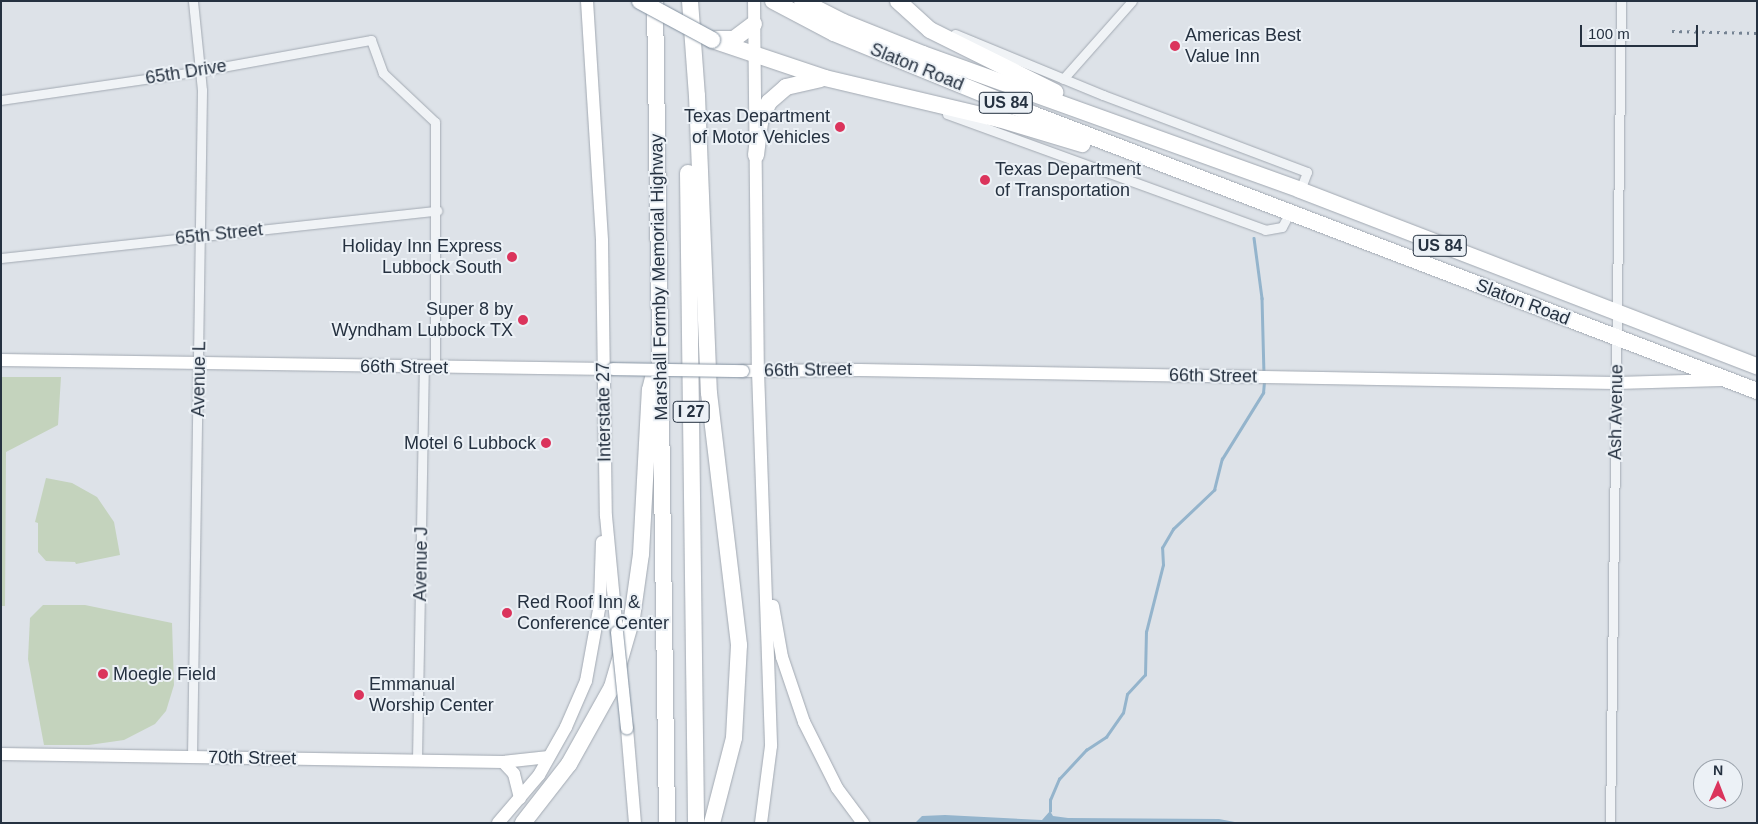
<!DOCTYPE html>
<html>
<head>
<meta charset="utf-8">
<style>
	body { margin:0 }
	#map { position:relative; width:1758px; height:824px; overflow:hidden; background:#dde2e8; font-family:Arial,sans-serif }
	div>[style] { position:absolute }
	.green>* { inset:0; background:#c4d3bd }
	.water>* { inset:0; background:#94b4cc }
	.stream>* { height:2.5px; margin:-1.25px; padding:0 1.25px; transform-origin:1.25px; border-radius:1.25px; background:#94b4cc }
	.roads { filter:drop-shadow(0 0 1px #a2a9b2) drop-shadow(0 0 1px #a2a9b2) }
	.street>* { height:9px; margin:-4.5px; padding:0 4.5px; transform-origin:4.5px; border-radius:4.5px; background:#f0f3f6 }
	.secondary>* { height:12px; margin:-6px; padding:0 6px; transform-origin:6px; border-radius:6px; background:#fff }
	.highway>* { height:16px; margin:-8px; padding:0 8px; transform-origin:8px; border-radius:8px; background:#fff }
	.rail>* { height:2.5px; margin-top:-1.25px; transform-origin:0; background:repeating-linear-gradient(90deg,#758393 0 2.5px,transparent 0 7.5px) }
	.bridges { filter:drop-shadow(0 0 1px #8391a0) drop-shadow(0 0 1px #8391a0) }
	.secondary-bridge>* { height:12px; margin:-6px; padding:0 6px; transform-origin:6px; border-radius:6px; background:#fff }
	.highway-bridge>* { height:16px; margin:-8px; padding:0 8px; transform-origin:8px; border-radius:8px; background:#fff }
	.dots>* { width:14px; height:14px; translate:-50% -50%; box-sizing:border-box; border:2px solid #ecf1f6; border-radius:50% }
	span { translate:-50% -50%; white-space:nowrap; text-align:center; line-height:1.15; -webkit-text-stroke:4px #ecf1f6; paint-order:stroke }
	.shield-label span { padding:1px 4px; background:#ecf1f6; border:1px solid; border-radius:4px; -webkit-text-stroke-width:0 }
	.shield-label { font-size:16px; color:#253140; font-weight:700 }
	.poi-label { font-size:18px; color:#253140 }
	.left { translate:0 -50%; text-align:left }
	.right { translate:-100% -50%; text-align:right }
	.street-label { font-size:18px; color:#253140 }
	.frame { position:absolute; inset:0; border:2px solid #253140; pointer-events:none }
	.north { position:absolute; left:1693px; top:759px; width:50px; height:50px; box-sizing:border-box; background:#ecf1f6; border:1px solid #9ca4ad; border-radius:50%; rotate:1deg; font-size:14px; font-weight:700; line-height:20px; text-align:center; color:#253140 }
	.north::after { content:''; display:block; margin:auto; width:18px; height:22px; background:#db345c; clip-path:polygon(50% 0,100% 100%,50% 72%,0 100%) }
	.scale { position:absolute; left:1580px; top:25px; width:118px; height:22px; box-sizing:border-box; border:2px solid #253140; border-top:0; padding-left:6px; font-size:15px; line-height:18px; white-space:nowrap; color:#253140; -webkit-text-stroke:4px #ecf1f6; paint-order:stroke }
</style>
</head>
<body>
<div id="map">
	<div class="green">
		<i style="clip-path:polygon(1px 377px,61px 377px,58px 425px,6px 452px,5px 606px,1px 606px)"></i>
		<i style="clip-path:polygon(46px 478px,72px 483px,97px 497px,114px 522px,120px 555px,76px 564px,75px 562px,46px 561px,38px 552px,38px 523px,35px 522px)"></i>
		<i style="clip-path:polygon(43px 605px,85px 605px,172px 623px,174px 685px,166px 711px,155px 724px,124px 740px,89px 745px,44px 745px,28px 659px,30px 618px)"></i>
	</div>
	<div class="water">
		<i style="clip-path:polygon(1050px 811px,1053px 816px,1068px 818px,1219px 819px,1240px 823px,915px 823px,922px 816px,945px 815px,1042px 820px)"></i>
	</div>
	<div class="stream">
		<i style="left:1254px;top:238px;width:61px;rotate:82.4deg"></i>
		<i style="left:1262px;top:298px;width:75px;rotate:88.5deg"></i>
		<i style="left:1050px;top:811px;width:11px;rotate:-90deg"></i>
		<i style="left:1050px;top:800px;width:23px;rotate:-67deg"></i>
		<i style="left:1059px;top:779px;width:40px;rotate:-47deg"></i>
		<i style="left:1086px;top:750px;width:24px;rotate:-33deg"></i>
		<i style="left:1106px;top:737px;width:29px;rotate:-55deg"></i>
		<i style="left:1123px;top:713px;width:19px;rotate:-78deg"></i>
		<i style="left:1127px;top:694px;width:26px;rotate:-47deg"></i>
		<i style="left:1145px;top:675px;width:43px;rotate:-88.7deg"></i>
		<i style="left:1146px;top:632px;width:69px;rotate:-75.8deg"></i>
		<i style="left:1163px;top:565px;width:17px;rotate:-93deg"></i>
		<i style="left:1162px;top:548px;width:22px;rotate:-60deg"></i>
		<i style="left:1173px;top:529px;width:57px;rotate:-43.6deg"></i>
		<i style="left:1214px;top:490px;width:32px;rotate:-76deg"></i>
		<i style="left:1222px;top:459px;width:78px;rotate:-58.2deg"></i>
		<i style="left:1263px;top:393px;width:11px;rotate:-85deg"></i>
	</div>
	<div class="roads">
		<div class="street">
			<i style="left:955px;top:34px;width:160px;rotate:22.4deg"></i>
			<i style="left:1103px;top:95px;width:218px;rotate:20.7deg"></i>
			<i style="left:1307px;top:172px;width:19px;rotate:111deg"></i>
			<i style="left:1063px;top:79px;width:104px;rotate:-48.5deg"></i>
			<i style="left:1px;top:100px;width:201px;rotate:-8.3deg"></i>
			<i style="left:200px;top:71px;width:174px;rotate:-10.3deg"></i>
			<i style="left:371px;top:40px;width:35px;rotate:70deg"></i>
			<i style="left:383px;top:73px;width:71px;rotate:43.3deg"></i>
			<i style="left:435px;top:122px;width:246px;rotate:90deg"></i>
			<i style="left:947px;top:114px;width:338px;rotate:20deg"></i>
			<i style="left:1265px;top:230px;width:17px;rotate:-10deg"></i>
			<i style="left:1282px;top:227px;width:15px;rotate:-62deg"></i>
			<i style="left:1px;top:258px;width:439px;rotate:-6.2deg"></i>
			<i style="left:192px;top:757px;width:667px;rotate:-89.14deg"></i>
			<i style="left:202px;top:90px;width:89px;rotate:-95.8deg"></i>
			<i style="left:417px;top:760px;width:392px;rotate:-89deg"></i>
			<i style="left:1610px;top:823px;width:822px;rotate:-89.23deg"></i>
		</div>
		<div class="secondary">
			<i style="left:587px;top:1px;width:240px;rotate:86.4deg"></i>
			<i style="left:602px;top:241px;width:275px;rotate:89.2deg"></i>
			<i style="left:606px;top:516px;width:117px;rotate:84.6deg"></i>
			<i style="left:754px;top:1px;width:370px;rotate:89.4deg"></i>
			<i style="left:758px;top:371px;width:375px;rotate:88deg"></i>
			<i style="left:771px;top:746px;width:78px;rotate:97.4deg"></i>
			<i style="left:1px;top:360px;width:610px;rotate:0.85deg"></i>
			<i style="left:743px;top:371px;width:117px;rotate:-0.5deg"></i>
			<i style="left:860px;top:370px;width:756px;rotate:0.99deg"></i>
			<i style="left:1616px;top:383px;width:106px;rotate:-1.6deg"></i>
			<i style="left:773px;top:606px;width:52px;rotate:80deg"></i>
			<i style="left:782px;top:657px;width:69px;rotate:71.3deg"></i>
			<i style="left:804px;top:722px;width:74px;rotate:63.4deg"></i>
			<i style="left:837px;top:788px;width:44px;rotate:53.4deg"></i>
			<i style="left:627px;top:728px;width:95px;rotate:85.2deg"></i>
			<i style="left:1px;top:754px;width:502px;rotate:0.91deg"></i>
			<i style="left:503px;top:762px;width:46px;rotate:-6.2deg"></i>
			<i style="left:503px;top:762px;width:16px;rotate:47deg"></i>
			<i style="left:514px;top:774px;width:25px;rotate:76deg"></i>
			<i style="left:498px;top:823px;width:63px;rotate:-49.5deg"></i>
			<i style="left:539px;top:775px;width:55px;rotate:-60.6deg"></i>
			<i style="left:566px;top:727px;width:50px;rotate:-66.5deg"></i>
			<i style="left:586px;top:681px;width:78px;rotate:-79.7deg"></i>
			<i style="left:600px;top:604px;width:62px;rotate:-88.2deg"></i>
		</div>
		<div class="highway">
			<i style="left:655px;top:1px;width:822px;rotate:89.16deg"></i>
			<i style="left:690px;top:1px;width:95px;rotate:85.8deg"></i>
			<i style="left:697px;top:96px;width:297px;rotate:87.7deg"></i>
			<i style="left:709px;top:393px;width:254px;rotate:83.2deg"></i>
			<i style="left:739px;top:645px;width:93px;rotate:93.1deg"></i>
			<i style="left:734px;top:738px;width:88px;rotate:104.5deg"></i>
			<i style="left:773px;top:1px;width:69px;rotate:27.7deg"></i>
			<i style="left:834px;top:33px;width:217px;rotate:22.2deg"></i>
			<i style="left:1035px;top:115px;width:773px;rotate:20.92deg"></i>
			<i style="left:802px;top:1px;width:46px;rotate:27.1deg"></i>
			<i style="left:843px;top:22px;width:86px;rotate:21.8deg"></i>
			<i style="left:923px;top:54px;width:401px;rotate:19.8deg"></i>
			<i style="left:1300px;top:190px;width:490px;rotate:21.1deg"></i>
			<i style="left:898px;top:1px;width:43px;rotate:42.2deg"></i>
			<i style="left:930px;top:30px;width:140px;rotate:26.4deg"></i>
			<i style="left:717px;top:39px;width:17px"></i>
			<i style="left:734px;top:39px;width:25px;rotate:-37deg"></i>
			<i style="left:712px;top:40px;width:119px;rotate:18.6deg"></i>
			<i style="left:825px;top:78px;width:179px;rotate:13.3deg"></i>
			<i style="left:999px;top:119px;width:87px;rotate:16.8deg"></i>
			<i style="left:756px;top:155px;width:33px;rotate:-83deg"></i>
			<i style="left:760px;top:122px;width:22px;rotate:-66deg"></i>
			<i style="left:769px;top:102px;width:23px;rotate:-41deg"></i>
			<i style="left:786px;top:87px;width:35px;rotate:-13deg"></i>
			<i style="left:688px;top:173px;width:650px;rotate:89.29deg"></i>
			<i style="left:523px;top:823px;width:75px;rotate:-52.1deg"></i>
			<i style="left:569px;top:764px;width:88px;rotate:-60.8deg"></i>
			<i style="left:612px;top:687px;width:72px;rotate:-73.8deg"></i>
			<i style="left:632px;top:618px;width:65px;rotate:-82deg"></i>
			<i style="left:641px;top:554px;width:164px;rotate:-86.9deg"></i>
			<i style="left:650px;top:390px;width:16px;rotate:-76deg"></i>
		</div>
	</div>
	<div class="rail">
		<i style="left:1672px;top:31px;width:85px;rotate:1.3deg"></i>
	</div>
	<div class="bridges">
		<div class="secondary-bridge">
			<i style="left:613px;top:369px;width:130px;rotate:0.9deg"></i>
			<i style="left:617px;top:632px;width:97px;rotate:84.1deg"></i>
		</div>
		<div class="highway-bridge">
			<i style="left:640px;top:1px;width:82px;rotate:28.4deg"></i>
		</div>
	</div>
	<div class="dots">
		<i style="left:1175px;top:46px;background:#db345c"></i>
		<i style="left:840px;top:127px;background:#db345c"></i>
		<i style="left:985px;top:180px;background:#db345c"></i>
		<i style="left:512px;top:257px;background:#db345c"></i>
		<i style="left:523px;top:320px;background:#db345c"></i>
		<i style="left:546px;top:443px;background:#db345c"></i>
		<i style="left:507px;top:613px;background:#db345c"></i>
		<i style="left:103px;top:674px;background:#db345c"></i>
		<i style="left:359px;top:695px;background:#db345c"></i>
	</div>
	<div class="shield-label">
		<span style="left:1006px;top:103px">US 84</span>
		<span style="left:1440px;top:246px">US 84</span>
		<span style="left:691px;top:412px">I 27</span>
	</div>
	<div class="poi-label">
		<span class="left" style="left:1185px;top:46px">Americas Best<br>Value Inn</span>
		<span class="right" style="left:830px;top:127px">Texas Department<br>of Motor Vehicles</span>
		<span class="left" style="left:995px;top:180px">Texas Department<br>of Transportation</span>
		<span class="right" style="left:502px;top:257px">Holiday Inn Express<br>Lubbock South</span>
		<span class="right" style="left:513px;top:320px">Super 8 by<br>Wyndham Lubbock TX</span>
		<span class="right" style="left:536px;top:443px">Motel 6 Lubbock</span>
		<span class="left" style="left:517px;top:613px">Red Roof Inn &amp;<br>Conference Center</span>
		<span class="left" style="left:113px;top:674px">Moegle Field</span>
		<span class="left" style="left:369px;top:695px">Emmanual<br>Worship Center</span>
	</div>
	<div class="street-label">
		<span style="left:917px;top:67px;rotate:22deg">Slaton Road</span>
		<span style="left:186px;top:72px;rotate:-9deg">65th Drive</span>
		<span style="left:219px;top:234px;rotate:-6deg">65th Street</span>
		<span style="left:659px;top:277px;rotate:-91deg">Marshall Formby Memorial Highway</span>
		<span style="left:1523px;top:302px;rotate:21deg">Slaton Road</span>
		<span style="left:404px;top:367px;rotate:1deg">66th Street</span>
		<span style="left:808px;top:370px;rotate:-1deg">66th Street</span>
		<span style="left:1213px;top:376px;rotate:1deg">66th Street</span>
		<span style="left:199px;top:379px;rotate:-89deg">Avenue L</span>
		<span style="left:604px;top:412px;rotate:-91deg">Interstate 27</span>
		<span style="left:1616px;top:412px;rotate:-89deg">Ash Avenue</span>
		<span style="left:421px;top:564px;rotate:-89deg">Avenue J</span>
		<span style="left:252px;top:758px;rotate:1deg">70th Street</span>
	</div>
	<div class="frame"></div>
	<div class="north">N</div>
	<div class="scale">100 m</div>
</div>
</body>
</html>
